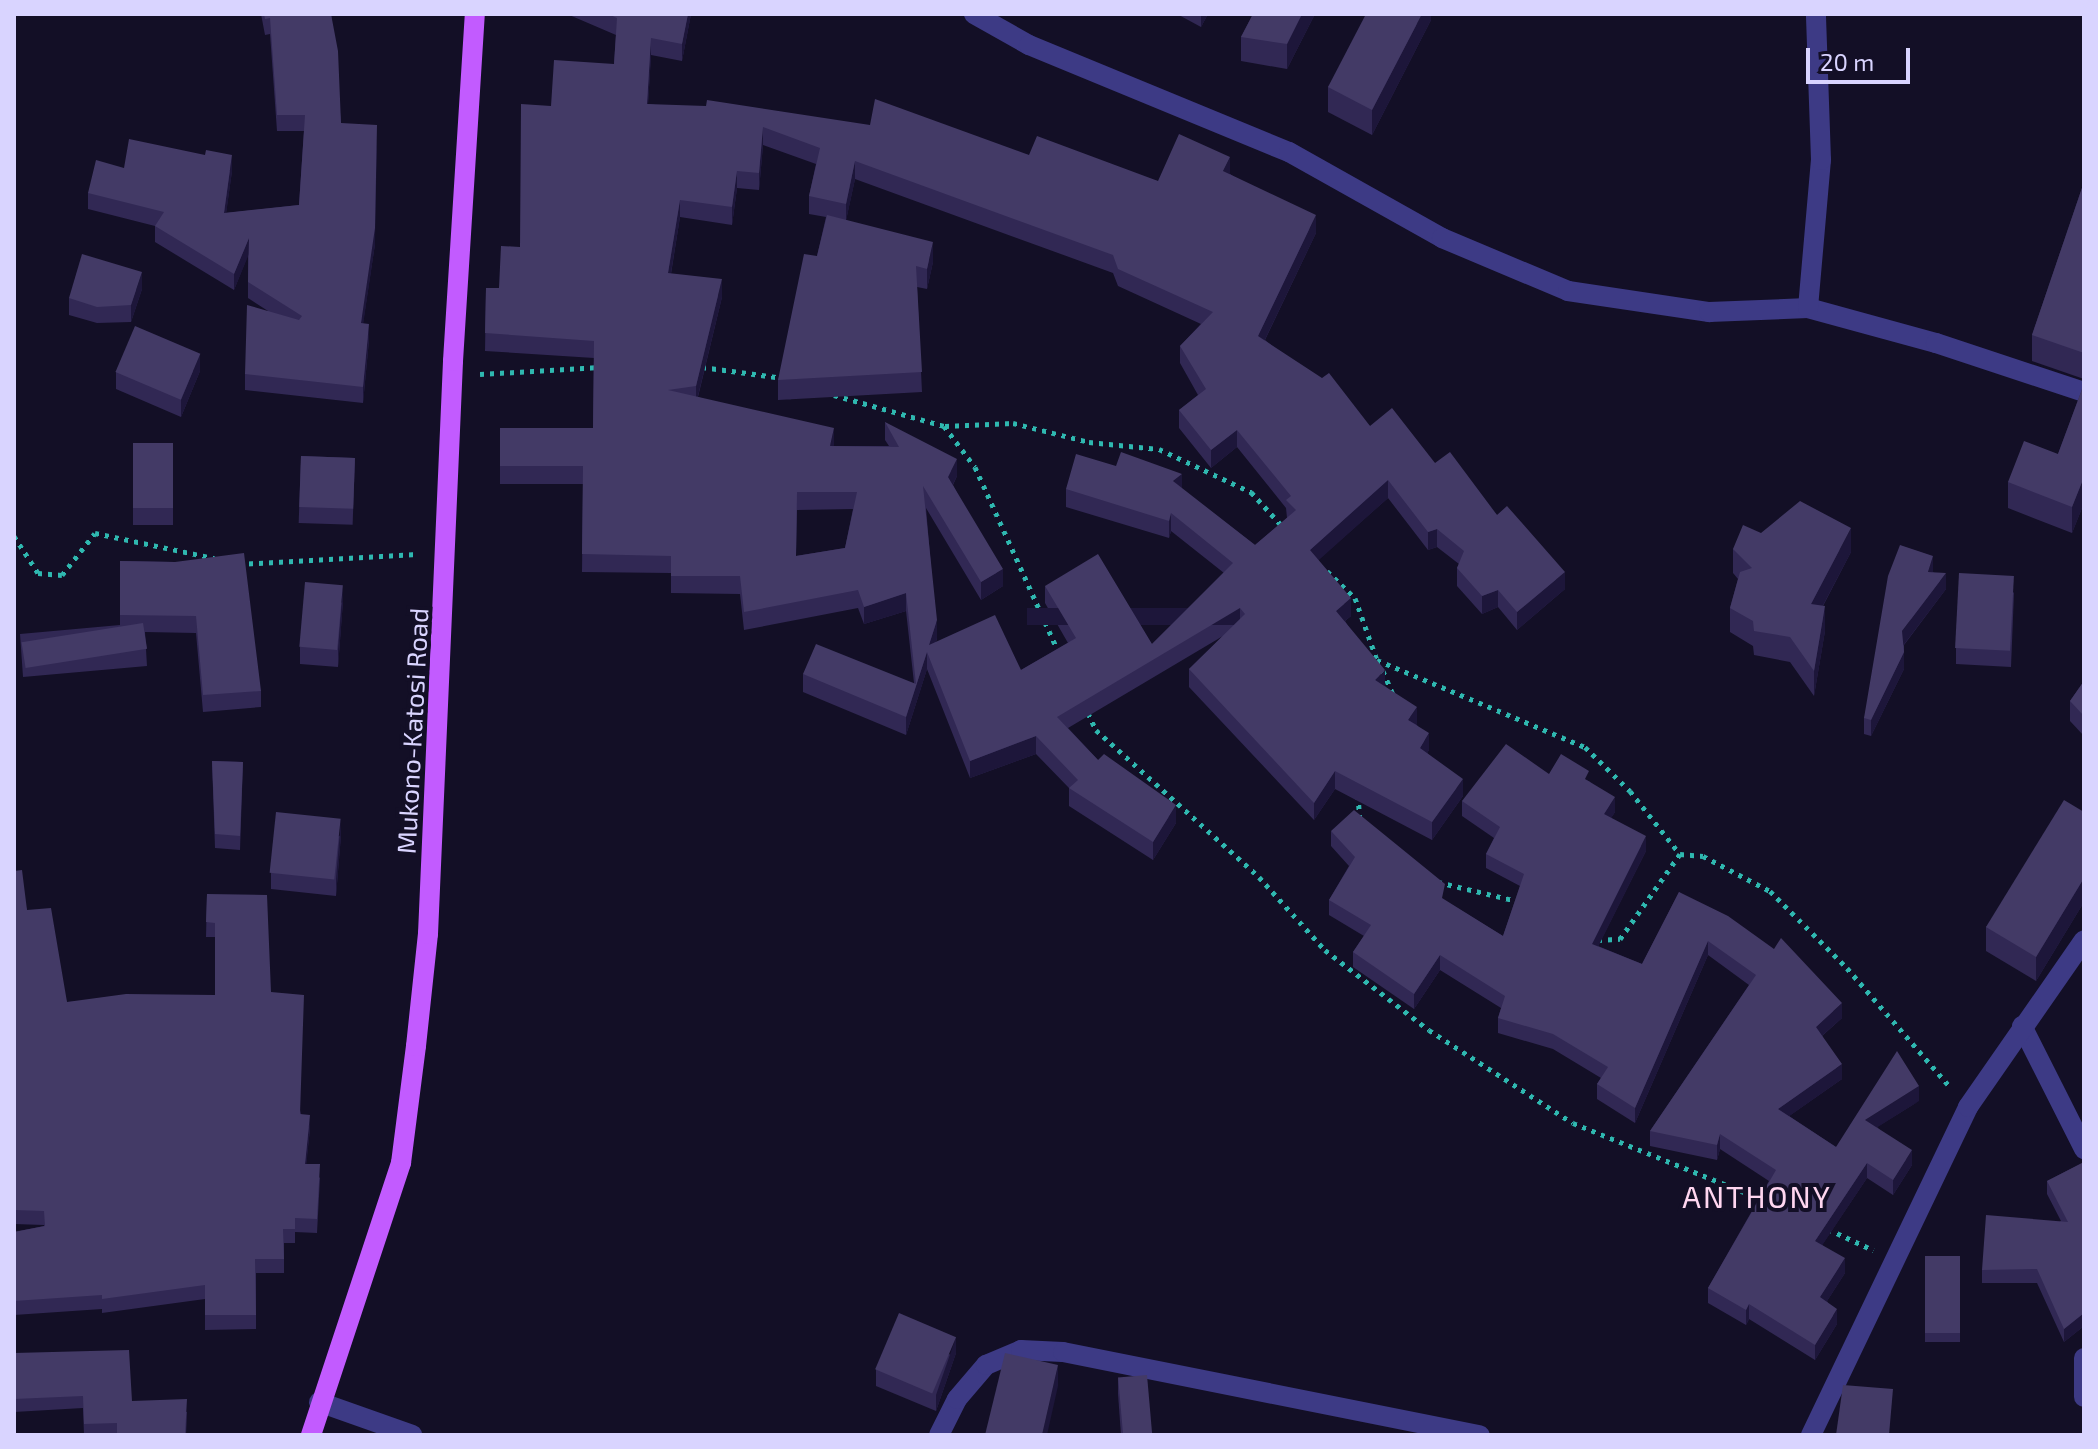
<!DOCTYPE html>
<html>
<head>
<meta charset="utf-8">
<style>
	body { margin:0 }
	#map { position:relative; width:2098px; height:1449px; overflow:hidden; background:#130f26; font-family:"Exo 2",sans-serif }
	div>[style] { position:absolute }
	.path>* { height:5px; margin-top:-2.5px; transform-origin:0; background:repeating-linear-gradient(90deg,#2fb8b0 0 4px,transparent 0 10px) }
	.minor>* { height:20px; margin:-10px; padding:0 10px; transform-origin:10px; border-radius:10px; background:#3d3a85 }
	.major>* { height:20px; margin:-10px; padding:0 10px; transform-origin:10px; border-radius:10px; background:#c25bff }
	.wall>* { inset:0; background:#312854; transform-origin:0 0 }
	.shaded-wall>* { inset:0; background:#1d163a; transform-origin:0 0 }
	.building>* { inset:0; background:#433a66; transform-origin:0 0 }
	span { translate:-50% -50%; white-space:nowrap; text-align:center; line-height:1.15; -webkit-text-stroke:8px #130f26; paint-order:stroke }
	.street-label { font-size:26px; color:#d9d4ff }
	.quarter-label { font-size:30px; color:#ffd6f0; letter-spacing:2px }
	.frame { position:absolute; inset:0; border:16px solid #d9d4ff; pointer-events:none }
	.scale { position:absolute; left:1806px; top:48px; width:104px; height:36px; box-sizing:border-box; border:4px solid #d9d4ff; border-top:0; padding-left:10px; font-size:24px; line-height:28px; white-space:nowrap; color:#d9d4ff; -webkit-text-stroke:6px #130f26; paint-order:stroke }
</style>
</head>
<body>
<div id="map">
	<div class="path">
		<i style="left:702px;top:367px;width:82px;rotate:7.7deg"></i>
		<i style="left:480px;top:374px;width:120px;rotate:-3.3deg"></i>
		<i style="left:834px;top:395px;width:114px;rotate:15.7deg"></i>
		<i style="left:944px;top:426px;width:51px;rotate:52.9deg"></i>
		<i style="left:975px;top:467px;width:204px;rotate:65.7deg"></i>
		<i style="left:945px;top:426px;width:68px;rotate:-2.5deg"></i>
		<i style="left:1013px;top:423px;width:78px;rotate:14deg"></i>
		<i style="left:1089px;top:442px;width:70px;rotate:5.7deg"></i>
		<i style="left:1159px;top:449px;width:102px;rotate:25.1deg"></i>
		<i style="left:1251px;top:492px;width:47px;rotate:47.6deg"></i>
		<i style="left:14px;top:536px;width:44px;rotate:57deg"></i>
		<i style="left:38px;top:573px;width:24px;rotate:5deg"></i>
		<i style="left:62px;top:575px;width:53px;rotate:-51.8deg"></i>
		<i style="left:95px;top:533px;width:122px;rotate:11.9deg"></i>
		<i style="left:239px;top:564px;width:178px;rotate:-3.2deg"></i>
		<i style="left:1327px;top:571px;width:39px;rotate:44deg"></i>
		<i style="left:1355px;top:598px;width:66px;rotate:70.5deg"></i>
		<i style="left:1377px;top:660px;width:225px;rotate:22.7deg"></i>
		<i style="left:1585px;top:747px;width:63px;rotate:44.4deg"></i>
		<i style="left:1630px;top:791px;width:80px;rotate:51.6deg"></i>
		<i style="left:1680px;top:854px;width:23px;rotate:5deg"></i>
		<i style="left:1703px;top:856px;width:76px;rotate:27.6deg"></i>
		<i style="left:1770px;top:891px;width:109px;rotate:45deg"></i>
		<i style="left:1847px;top:968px;width:157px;rotate:49.1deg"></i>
		<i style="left:1383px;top:671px;width:26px;rotate:67deg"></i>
		<i style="left:1088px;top:713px;width:19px;rotate:65deg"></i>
		<i style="left:1096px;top:730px;width:219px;rotate:42deg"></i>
		<i style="left:1259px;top:877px;width:98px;rotate:47.9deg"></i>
		<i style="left:1325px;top:950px;width:131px;rotate:37.6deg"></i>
		<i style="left:1429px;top:1030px;width:171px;rotate:32.9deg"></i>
		<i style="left:1573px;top:1123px;width:206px;rotate:22deg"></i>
		<i style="left:1358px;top:795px;width:26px;rotate:86deg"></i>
		<i style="left:1438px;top:882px;width:85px;rotate:13.5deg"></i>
		<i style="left:1598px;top:940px;width:22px;rotate:-3deg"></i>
		<i style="left:1620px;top:939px;width:104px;rotate:-54.8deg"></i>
		<i style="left:1828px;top:1229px;width:50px;rotate:25deg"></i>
	</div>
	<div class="minor">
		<i style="left:974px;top:14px;width:63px;rotate:29.4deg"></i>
		<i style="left:1029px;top:45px;width:281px;rotate:22.4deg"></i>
		<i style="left:1289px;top:152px;width:176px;rotate:29.3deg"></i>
		<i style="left:1442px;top:238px;width:137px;rotate:22.8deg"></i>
		<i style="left:1568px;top:291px;width:143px;rotate:8.5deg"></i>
		<i style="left:1709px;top:312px;width:99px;rotate:-2.3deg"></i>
		<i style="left:1808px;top:308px;width:133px;rotate:15.3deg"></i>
		<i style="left:1936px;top:343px;width:156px;rotate:18.3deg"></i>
		<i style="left:1808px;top:308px;width:149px;rotate:-85deg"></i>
		<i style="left:1821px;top:160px;width:146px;rotate:-92deg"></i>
		<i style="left:2022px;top:1026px;width:138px;rotate:63.2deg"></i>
		<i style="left:2084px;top:1358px;width:39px;rotate:90deg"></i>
		<i style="left:319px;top:1402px;width:99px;rotate:19.5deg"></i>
		<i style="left:939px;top:1435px;width:40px;rotate:-63.4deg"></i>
		<i style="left:957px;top:1399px;width:45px;rotate:-49.5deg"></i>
		<i style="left:986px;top:1365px;width:38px;rotate:-23deg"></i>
		<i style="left:1021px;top:1350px;width:42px;rotate:2.7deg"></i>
		<i style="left:1063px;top:1352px;width:425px;rotate:11.3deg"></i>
		<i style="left:1811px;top:1435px;width:364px;rotate:-64.4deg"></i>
		<i style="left:1968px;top:1107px;width:203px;rotate:-55.2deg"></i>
	</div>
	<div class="major">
		<i style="left:311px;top:1435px;width:287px;rotate:-71.7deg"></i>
		<i style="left:401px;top:1163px;width:118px;rotate:-82.7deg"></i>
		<i style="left:416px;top:1046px;width:113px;rotate:-83.9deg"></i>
		<i style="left:428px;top:934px;width:574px;rotate:-87.5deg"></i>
		<i style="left:453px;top:361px;width:348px;rotate:-86.4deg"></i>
	</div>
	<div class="wall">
		<i style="clip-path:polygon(261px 14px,331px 14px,341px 123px,375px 244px,363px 323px,369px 340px,363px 403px,245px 390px,245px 374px,268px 311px,248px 298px,248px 255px,234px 290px,155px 242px,155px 226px,88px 209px,88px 193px,124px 168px,232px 171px,226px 213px,299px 205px,304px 131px,277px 131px,270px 34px,265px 35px)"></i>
		<i style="clip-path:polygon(evenodd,567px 14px,691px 14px,682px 61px,651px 55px,648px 104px,1029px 155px,1158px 181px,1230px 174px,1316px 233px,1265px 340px,1370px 426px,1435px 463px,1497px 515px,1565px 589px,1517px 630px,1498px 607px,1482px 614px,1457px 586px,1457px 568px,1459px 564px,1437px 547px,1428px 550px,1388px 498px,1318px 560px,1351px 616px,1345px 621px,1385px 686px,1417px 725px,1429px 750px,1427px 753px,1463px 796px,1432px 840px,1335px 789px,1314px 820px,1189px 687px,1189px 669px,1223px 636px,1068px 728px,1098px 760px,1176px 823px,1153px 860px,1069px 806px,1069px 788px,1036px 754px,970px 778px,927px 669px,906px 735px,803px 692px,803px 674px,914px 683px,906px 611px,864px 624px,858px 608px,744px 630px,740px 594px,671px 593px,671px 573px,582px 572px,583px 484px,500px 484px,500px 428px,593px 428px,594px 358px,485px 351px,486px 288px,499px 288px,520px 247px,551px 106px,614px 64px,616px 35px,567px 14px,763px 145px,816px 164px,809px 196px,809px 214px,826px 217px,817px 256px,778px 380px,778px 400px,922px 392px,917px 287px,927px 289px,933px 262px,846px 220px,855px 179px,1113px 273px,1118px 286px,1201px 324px,1180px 346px,1180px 363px,1198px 395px,1179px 410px,1179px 428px,1211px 468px,1237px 447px,1286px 508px,1287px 518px,1255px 545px,1182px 489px,1066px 489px,1066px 507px,1169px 538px,1171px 531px,1224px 573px,1152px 644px,1045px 586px,1045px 603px,1068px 643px,1021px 670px,936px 642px,937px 638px,926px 508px,981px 600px,1003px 586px,953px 485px,957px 476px,885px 422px,885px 440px,889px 446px,834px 446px,698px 397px,722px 297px,671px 274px,680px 217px,732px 225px,737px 188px,759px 190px,763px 145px,567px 14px,853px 509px,845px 548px,796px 556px,797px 510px,853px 509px)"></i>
		<i style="clip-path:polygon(1177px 14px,1208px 14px,1201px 27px)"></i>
		<i style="clip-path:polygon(1253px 14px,1315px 14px,1287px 69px,1241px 61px,1241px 37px)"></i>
		<i style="clip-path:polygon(1431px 14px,1431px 20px,1372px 135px,1328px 112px,1328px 87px)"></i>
		<i style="clip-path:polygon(2084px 182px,2084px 379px,2032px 361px,2032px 335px)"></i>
		<i style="clip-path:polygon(142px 289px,131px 322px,97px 323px,69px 315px,69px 298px)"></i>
		<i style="clip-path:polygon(200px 371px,181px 417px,116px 389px,116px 372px)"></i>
		<i style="clip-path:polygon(2084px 384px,2084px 503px,2072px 533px,2008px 508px,2008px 482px,2058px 454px)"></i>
		<i style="left:133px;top:443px;width:40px;height:82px"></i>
		<i style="left:301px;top:456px;width:54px;height:67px;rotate:2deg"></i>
		<i style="clip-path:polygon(1761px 533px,1851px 552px,1823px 606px,1825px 631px,1814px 696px,1790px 662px,1754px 655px,1753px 646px,1730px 632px,1730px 608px,1738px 579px,1733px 573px,1733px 549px)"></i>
		<i style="clip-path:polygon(120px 561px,175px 562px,261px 691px,261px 707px,203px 712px,196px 633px,145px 632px,147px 666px,23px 677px,20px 634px,120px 625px)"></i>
		<i style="clip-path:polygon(1933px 572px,1946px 589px,1904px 645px,1904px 669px,1871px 736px,1864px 734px,1864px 718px)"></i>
		<i style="clip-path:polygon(2014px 592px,2011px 667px,1956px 664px,1956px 648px)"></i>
		<i style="clip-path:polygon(343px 601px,338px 667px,300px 664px,300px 647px)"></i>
		<i style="clip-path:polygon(2084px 681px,2084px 736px,2070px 721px,2070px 701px)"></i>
		<i style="clip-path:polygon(212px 761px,243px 762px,240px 850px,215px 848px)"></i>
		<i style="clip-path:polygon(1549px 774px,1589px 781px,1615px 812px,1611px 818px,1646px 851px,1598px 946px,1642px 964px,1679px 892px,1842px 1018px,1822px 1036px,1842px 1079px,1789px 1116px,1836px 1147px,1919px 1101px,1877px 1127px,1912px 1165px,1893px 1195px,1867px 1178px,1822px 1245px,1845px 1273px,1827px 1301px,1837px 1324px,1815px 1360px,1749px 1319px,1746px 1325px,1708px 1303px,1708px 1288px,1769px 1181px,1720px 1149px,1717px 1160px,1650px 1146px,1650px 1131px,1749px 985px,1708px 955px,1635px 1123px,1597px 1099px,1597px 1084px,1601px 1078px,1553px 1049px,1498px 1033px,1498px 1018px,1501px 1008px,1440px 970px,1414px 1009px,1353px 967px,1353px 952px,1364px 936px,1329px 915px,1329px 900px,1349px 866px,1331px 846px,1331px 831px,1503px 936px,1520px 886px,1486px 868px,1486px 854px,1494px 838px,1462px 816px,1462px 801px)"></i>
		<i style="clip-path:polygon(2084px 812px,2084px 902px,2036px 981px,1986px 951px,1986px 927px)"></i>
		<i style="clip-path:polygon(341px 835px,336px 896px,271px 889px,271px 873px)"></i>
		<i style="clip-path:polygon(14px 871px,27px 910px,67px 1002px,215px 995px,215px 937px,206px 937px,207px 894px,271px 992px,301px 1114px,310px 1129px,306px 1164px,320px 1178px,317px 1233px,295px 1232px,295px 1243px,284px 1243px,284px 1273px,256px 1273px,256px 1329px,205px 1330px,205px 1299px,102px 1313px,102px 1309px,14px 1315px,14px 1232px,44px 1226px,44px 1225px,14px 1224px)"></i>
		<i style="clip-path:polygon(2084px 1162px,2084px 1326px,2064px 1342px,2037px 1283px,1982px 1283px,1982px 1270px,2061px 1221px,2047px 1194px,2047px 1181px)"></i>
		<i style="left:1925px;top:1256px;width:35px;height:86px"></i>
		<i style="clip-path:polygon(14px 1353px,132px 1401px,187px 1412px,186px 1435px,84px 1435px,83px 1408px,14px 1412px)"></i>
		<i style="clip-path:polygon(956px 1353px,936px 1411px,876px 1386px,876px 1369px)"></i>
		<i style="clip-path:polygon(1118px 1377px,1152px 1435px,1121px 1435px,1118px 1394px)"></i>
	</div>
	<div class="shaded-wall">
		<i style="clip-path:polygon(688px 14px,691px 14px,682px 61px,682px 44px)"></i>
		<i style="clip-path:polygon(1201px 14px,1208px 14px,1201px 27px)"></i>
		<i style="clip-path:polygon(1302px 14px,1315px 14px,1287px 69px,1287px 44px)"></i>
		<i style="clip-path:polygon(1422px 14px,1431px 14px,1431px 20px,1372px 135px,1372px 110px)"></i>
		<i style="clip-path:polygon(651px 38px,651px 55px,647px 121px,647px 104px)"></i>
		<i style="clip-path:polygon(763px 127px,763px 145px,759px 190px,759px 173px)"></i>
		<i style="clip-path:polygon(377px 141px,375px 244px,361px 339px,361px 323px)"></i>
		<i style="clip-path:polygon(232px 155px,232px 171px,224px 229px,224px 213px)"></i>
		<i style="clip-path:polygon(1230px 157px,1230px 175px,1223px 171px)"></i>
		<i style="clip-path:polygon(855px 161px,855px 179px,846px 221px,846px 204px)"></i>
		<i style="clip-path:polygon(737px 171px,737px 188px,732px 225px,732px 207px)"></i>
		<i style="clip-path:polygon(680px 200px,680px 217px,668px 291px,668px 273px)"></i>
		<i style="clip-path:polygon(1316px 215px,1316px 233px,1258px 354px,1258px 336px)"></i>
		<i style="clip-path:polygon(249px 238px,249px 254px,234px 290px,234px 274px)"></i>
		<i style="clip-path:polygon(933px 242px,933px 262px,927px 289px,927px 269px)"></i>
		<i style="clip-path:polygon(142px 272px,142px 289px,131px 322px,131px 305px)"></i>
		<i style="clip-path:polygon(722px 279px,722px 297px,696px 404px,696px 386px)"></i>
		<i style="clip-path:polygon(369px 324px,369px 340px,363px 403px,363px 387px)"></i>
		<i style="clip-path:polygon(200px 354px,200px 371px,181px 417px,181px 400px)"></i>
		<i style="clip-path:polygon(834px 428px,834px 445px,830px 464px,830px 446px)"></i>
		<i style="clip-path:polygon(1237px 430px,1237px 447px,1211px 468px,1211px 450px)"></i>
		<i style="clip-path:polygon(957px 459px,957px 476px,948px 494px,948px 477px)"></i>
		<i style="clip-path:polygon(1182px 474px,1182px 491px,1173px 481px)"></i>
		<i style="clip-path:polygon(2084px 477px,2084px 503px,2072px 533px,2072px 507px)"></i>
		<i style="clip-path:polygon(1388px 480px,1388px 498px,1310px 568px,1310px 550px)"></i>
		<i style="clip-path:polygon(1171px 513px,1171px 531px,1169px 538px,1169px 521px)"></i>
		<i style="clip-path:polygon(1851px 528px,1851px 552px,1811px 628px,1811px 604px)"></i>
		<i style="clip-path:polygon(1437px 529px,1437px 547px,1428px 550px,1428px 532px)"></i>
		<i style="clip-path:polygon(1933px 556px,1933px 573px,1928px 572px)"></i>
		<i style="clip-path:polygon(1003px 569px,1003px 586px,981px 600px,981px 582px)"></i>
		<i style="clip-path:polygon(1565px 572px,1565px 589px,1517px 630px,1517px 612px)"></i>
		<i style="clip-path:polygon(1946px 573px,1946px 589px,1902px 647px,1902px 631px)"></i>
		<i style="clip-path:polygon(343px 585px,343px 601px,338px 667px,338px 650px)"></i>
		<i style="clip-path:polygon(1498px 590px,1498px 607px,1482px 614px,1482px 596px)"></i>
		<i style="clip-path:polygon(906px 593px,906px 611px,864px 624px,864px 607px)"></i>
		<i style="clip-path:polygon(1351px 598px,1351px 616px,1336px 628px,1336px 611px)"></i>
		<i style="clip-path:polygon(1825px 606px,1825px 631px,1814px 696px,1814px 671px)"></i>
		<i style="left:1240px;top:608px;width:17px;height:213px;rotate:90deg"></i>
		<i style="clip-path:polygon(937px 620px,937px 638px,930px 660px,929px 645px)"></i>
		<i style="clip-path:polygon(927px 652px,927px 669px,906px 735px,906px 717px)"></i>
		<i style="clip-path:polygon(1904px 652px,1904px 669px,1871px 736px,1871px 720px)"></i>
		<i style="clip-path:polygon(1385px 670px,1385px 688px,1375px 680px)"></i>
		<i style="clip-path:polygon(1417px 707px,1417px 725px,1408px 720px)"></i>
		<i style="clip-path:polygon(1429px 733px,1429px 750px,1420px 765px,1420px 748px)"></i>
		<i style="clip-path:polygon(1036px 736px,1036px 754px,970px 778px,970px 761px)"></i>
		<i style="clip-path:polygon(1335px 771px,1335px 789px,1314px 820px,1314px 803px)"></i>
		<i style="clip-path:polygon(1463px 779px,1463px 796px,1432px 840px,1432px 822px)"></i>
		<i style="clip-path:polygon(1615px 797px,1615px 812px,1604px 829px,1604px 814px)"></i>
		<i style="clip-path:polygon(1176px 805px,1176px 823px,1153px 860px,1153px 842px)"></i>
		<i style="clip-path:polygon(341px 819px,341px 835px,336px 896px,336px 879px)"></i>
		<i style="clip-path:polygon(1646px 836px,1646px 851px,1592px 959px,1592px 944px)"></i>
		<i style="clip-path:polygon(2084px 878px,2084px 902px,2036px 981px,2036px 957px)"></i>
		<i style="clip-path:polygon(1708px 941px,1708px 955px,1635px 1123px,1635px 1108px)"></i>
		<i style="clip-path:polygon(1440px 955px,1440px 970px,1414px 1009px,1414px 994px)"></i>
		<i style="clip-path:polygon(1842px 1003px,1842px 1018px,1816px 1041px,1816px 1027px)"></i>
		<i style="clip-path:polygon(1842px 1064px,1842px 1079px,1778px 1124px,1778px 1109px)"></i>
		<i style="clip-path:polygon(1919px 1086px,1919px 1101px,1865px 1135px,1865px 1120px)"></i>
		<i style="clip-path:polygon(310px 1115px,310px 1129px,305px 1178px,305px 1164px)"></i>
		<i style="clip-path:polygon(1720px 1134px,1720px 1149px,1717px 1160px,1717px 1145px)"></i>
		<i style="clip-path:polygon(1912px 1150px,1912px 1165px,1893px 1195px,1893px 1180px)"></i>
		<i style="clip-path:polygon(1867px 1163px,1867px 1178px,1815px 1256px,1815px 1241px)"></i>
		<i style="clip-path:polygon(1845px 1258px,1845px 1273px,1820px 1312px,1820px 1297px)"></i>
		<i style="clip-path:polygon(1749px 1304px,1749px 1319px,1746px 1325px,1746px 1310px)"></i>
		<i style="clip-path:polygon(1837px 1309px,1837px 1324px,1815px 1360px,1815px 1345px)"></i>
		<i style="clip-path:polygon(2084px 1313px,2084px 1326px,2064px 1342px,2064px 1329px)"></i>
		<i style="clip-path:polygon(956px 1337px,956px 1353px,936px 1411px,936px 1395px)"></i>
		<i style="clip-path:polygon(1058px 1365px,1058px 1386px,1047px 1435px,1042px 1435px)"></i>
	</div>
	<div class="building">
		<i style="clip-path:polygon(264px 14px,331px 14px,338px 51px,341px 123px,377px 125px,375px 228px,361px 323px,369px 324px,363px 387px,245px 374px,247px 305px,299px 320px,302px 316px,248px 282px,249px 238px,234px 274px,155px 226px,164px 212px,88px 193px,96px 160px,124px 168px,129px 139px,205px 155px,206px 150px,232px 155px,224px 213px,299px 205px,305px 115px,277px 115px,270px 18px,265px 19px)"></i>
		<i style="clip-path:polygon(evenodd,608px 14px,688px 14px,682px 44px,651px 38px,647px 104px,706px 106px,707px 100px,870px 125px,875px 99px,1029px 155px,1037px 136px,1158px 181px,1179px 134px,1230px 157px,1223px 171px,1316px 215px,1258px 336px,1322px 378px,1329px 373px,1370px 426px,1392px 408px,1435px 463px,1450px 452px,1497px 515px,1507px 506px,1565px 572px,1517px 612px,1498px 590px,1482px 596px,1457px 568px,1464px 551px,1437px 529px,1428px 532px,1388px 480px,1310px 550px,1351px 598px,1336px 611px,1385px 670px,1375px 680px,1417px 707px,1408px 720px,1429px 733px,1420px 748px,1463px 779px,1432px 822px,1335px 771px,1314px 803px,1189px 669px,1245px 614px,1240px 608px,1057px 717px,1098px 760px,1104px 754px,1176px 805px,1153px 842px,1069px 788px,1078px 780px,1036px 736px,970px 761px,927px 652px,906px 717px,803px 674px,816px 644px,916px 684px,906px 593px,864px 607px,858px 590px,744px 612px,740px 576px,671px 576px,671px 556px,582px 554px,583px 466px,500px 466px,500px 428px,593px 428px,594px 341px,485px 333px,486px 288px,499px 288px,501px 246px,520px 247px,521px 104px,551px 106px,554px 60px,614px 64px,617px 18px,608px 14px,763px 127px,820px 148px,809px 196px,846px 204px,855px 161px,1113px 255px,1118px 269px,1213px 312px,1180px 346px,1206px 389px,1179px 410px,1211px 450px,1237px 430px,1291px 496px,1286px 500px,1296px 510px,1255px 545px,1173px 481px,1182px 474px,1121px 452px,1116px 466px,1076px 454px,1066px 489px,1169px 521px,1171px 513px,1233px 563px,1152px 644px,1098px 554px,1045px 586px,1076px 638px,1021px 670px,995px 615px,929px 645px,937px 620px,923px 486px,981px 582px,1003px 569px,948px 477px,957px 459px,885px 422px,899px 447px,830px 446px,834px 428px,668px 390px,696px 386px,722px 279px,668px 273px,680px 200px,732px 207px,737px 171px,759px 173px,763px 127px,608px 14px,797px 492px,857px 492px,845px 548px,796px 556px,797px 492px)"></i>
		<i style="clip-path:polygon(1253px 14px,1302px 14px,1287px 44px,1241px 37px)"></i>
		<i style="clip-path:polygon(1366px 14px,1422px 14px,1372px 110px,1328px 87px)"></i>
		<i style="clip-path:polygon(2084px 182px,2084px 353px,2032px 335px)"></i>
		<i style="clip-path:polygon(827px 215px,933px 242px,927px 269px,916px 266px,922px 372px,778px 380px,804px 254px,817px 256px)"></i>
		<i style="clip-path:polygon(82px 254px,142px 272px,131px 305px,97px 307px,69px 298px)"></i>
		<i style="left:135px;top:326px;width:71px;height:50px;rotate:23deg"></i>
		<i style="clip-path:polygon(2084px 384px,2084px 477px,2072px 507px,2008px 482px,2024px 441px,2058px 454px)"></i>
		<i style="left:133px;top:443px;width:40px;height:65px"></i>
		<i style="left:301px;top:456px;width:54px;height:51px;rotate:2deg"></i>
		<i style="clip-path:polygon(1800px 501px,1851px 528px,1811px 604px,1825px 606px,1814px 671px,1790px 637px,1754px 631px,1753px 621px,1730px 608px,1740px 572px,1752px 568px,1733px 549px,1743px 525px,1761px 533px)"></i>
		<i style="clip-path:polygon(1900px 545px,1933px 556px,1928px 572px,1946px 573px,1902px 631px,1904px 652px,1871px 720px,1864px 718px,1888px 576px)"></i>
		<i style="clip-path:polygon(244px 553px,261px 691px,203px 695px,196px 616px,120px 615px,120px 561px,175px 562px)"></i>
		<i style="left:1959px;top:573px;width:55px;height:75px;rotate:3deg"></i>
		<i style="left:305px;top:582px;width:38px;height:65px;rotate:5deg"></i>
		<i style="left:143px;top:623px;width:26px;height:123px;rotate:81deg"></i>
		<i style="clip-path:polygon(2084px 681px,2084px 716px,2070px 701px)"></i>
		<i style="clip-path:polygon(1506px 744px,1549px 774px,1561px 754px,1589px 771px,1585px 779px,1615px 797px,1604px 814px,1646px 836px,1592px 944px,1642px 964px,1679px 892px,1728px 916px,1774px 949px,1781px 938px,1842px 1003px,1816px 1027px,1842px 1064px,1778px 1109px,1836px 1147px,1897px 1051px,1919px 1086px,1865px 1120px,1912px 1150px,1893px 1180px,1867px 1163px,1815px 1241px,1845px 1258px,1820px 1297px,1837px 1309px,1815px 1345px,1749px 1304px,1746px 1310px,1708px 1288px,1776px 1170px,1720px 1134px,1717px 1145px,1650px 1131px,1756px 975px,1708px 941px,1635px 1108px,1597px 1084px,1608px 1067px,1553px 1034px,1498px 1018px,1505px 996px,1440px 955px,1414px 994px,1353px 952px,1371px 925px,1329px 900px,1355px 857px,1331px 831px,1354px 810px,1445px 884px,1442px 898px,1503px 936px,1524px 874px,1486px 854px,1500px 827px,1462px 801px)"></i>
		<i style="clip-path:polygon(212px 761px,243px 762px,240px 836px,215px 834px)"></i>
		<i style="clip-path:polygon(2064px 800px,2084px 812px,2084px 878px,2036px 957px,1986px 927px)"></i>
		<i style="left:276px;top:812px;width:65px;height:61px;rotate:6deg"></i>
		<i style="clip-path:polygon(22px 870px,27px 910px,51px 908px,67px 1002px,126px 994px,215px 995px,215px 923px,206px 922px,207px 894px,267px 895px,271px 992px,304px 995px,300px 1114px,310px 1115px,305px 1164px,320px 1164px,317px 1219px,295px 1218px,295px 1229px,283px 1229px,284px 1259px,255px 1259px,256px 1315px,205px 1315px,205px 1285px,102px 1299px,102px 1295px,14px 1301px,14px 1232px,45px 1226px,44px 1211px,14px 1210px,14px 871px)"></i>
		<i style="clip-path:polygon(2084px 1162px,2084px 1313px,2064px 1329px,2037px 1269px,1982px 1270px,1986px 1215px,2068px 1222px,2047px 1181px)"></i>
		<i style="left:1925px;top:1256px;width:35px;height:77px"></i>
		<i style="left:899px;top:1313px;width:62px;height:61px;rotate:23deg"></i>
		<i style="clip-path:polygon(129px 1350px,132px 1401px,187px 1399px,185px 1435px,117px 1435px,117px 1423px,84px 1424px,83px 1396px,14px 1399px,14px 1353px)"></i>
		<i style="clip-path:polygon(1005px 1353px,1058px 1365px,1042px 1435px,985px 1435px)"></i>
		<i style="left:1147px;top:1375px;width:60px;height:29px;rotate:85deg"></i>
		<i style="clip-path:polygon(1843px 1385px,1893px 1389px,1889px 1435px,1836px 1435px)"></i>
	</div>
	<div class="street-label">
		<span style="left:412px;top:731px;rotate:-87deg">Mukono-Katosi Road</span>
	</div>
	<div class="quarter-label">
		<span style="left:1757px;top:1196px">ANTHONY</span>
	</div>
	<div class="frame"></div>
	<div class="scale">20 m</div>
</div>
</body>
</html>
